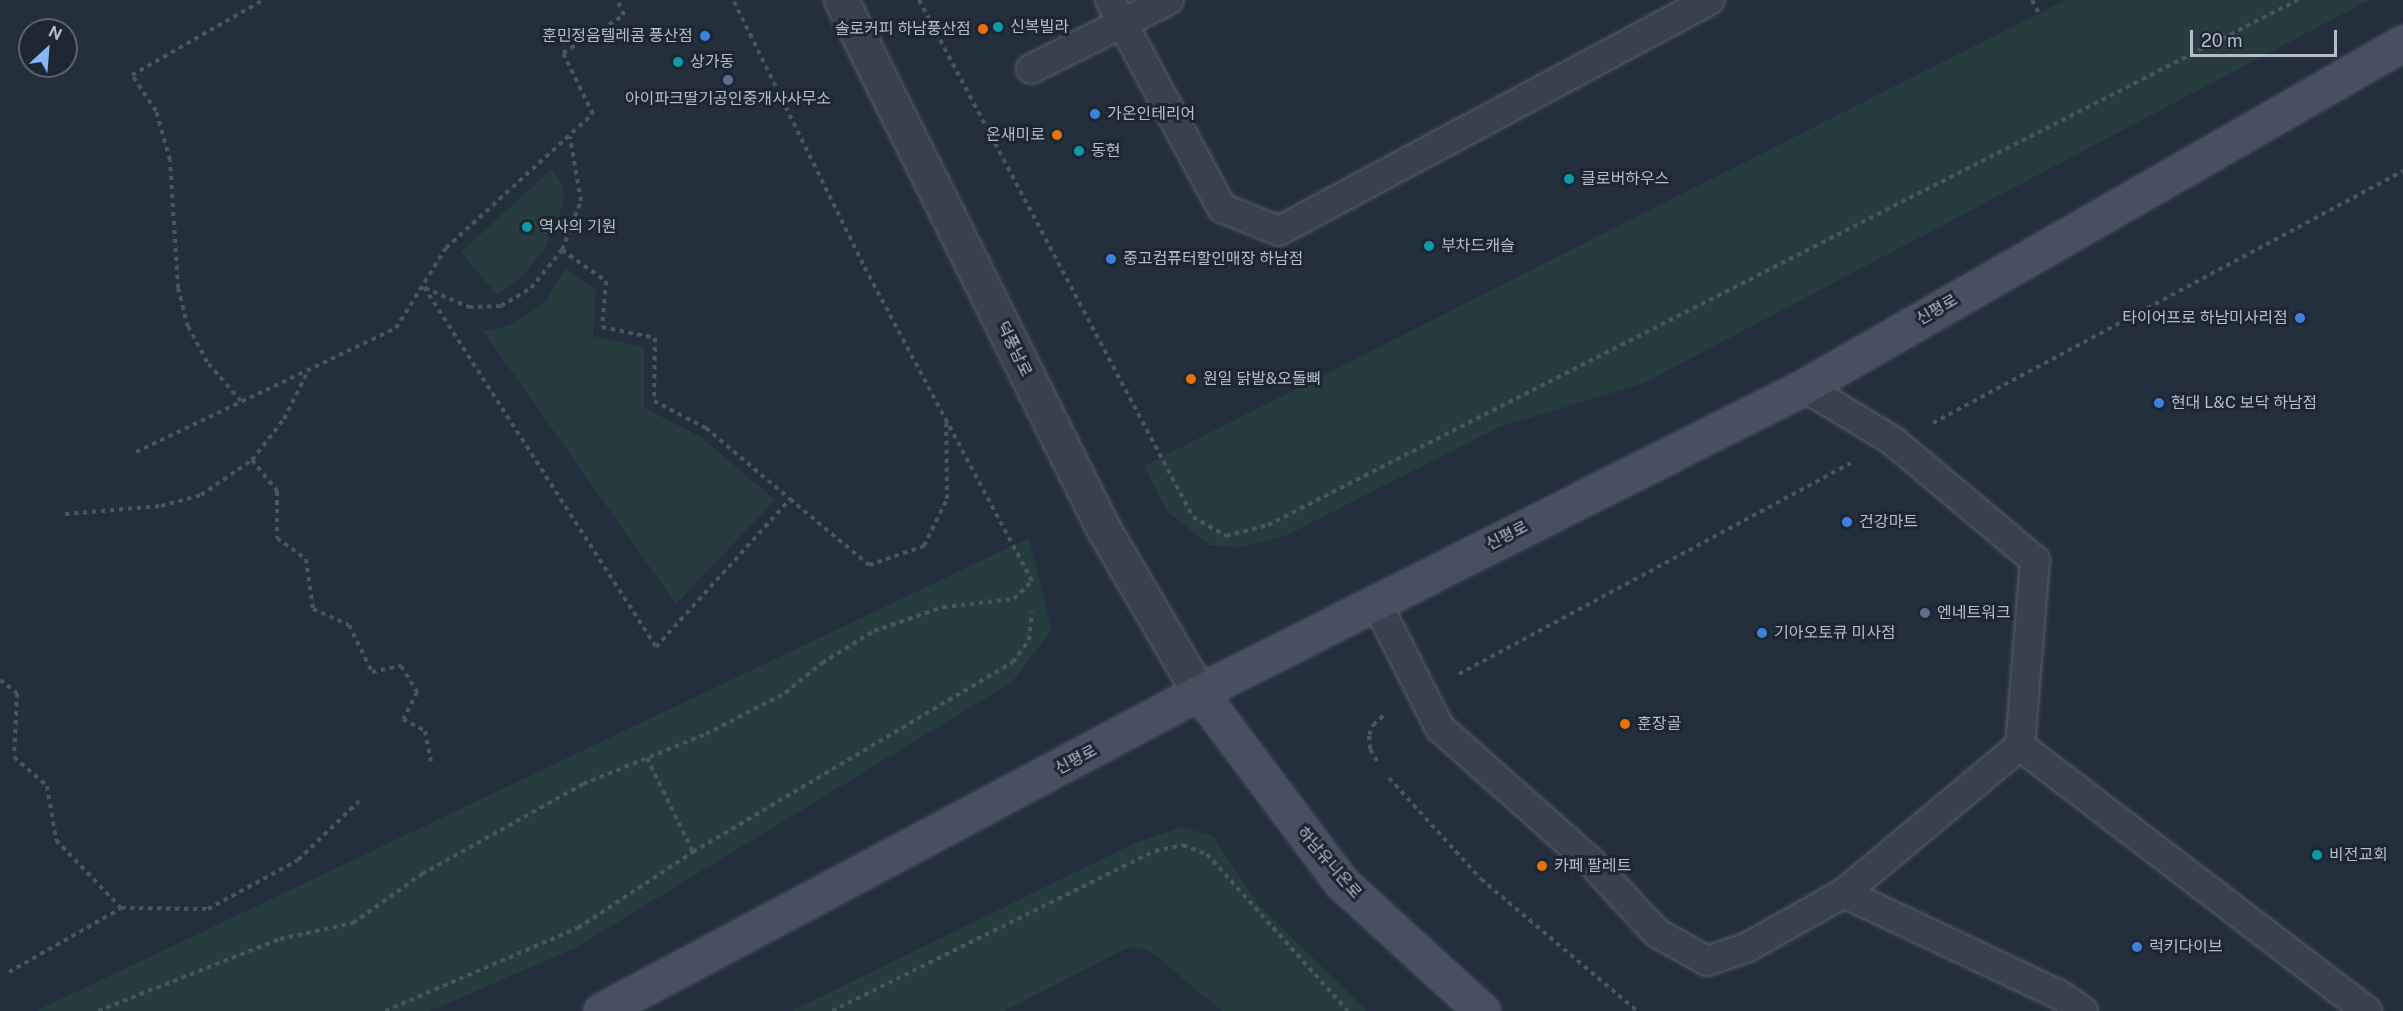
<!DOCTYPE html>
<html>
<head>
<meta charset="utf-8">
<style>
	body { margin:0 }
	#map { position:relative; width:2403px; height:1011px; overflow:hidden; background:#242f3e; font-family:"Public Sans","Noto Sans KR",sans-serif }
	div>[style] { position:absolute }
	.green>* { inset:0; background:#263c3f }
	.path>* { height:4px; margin-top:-2px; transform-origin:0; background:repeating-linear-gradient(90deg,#44595c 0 4.5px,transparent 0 9px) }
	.roads { filter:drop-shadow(0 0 2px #565f6c) drop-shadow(0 0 2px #565f6c) }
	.service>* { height:28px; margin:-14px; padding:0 14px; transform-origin:14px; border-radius:14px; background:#38414e }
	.tertiary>* { height:33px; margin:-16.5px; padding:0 16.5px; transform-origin:16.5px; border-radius:16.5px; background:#38414e }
	.secondary>* { height:33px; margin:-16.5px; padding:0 16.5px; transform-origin:16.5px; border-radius:16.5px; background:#465061 }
	.dots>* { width:16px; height:16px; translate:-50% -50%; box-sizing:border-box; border:3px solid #1d2633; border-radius:50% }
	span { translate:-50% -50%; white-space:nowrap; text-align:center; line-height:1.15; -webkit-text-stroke:6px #1d2633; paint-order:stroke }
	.poi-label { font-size:16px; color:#b4bcc9 }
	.left { translate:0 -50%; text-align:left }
	.right { translate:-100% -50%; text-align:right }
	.street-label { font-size:16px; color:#b4bcc9 }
	.north { position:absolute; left:18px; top:18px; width:60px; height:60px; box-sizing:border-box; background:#1d2633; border:2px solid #59626f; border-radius:50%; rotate:26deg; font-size:16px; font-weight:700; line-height:24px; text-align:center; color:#b4bcc9 }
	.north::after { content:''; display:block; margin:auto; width:21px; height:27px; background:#8ab4f8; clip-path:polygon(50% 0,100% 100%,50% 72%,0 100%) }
	.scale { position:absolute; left:2190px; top:30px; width:147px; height:27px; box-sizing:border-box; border:3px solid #b4bcc9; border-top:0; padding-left:8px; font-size:18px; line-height:21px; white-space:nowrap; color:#b4bcc9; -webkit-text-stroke:4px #1d2633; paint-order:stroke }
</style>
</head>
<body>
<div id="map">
	<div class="green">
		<i style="clip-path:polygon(2065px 0,2369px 0,1644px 383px,1499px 427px,1287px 535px,1238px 548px,1209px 545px,1167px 511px,1144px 466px)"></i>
		<i style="clip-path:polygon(552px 169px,563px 185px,564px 203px,545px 248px,523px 276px,497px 295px,461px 252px)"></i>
		<i style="clip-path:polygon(565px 268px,596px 290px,593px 336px,644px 347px,644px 408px,701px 437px,775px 500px,676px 604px,483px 331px,508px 326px,545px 303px)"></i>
		<i style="clip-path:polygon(1029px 538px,1052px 630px,1012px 682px,575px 948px,430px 1011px,36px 1011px)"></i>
		<i style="clip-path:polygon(1182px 827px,1213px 836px,1259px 905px,1367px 1011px,1222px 1011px,1149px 950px,1129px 947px,1004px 1011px,792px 1011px,1133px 844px)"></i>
	</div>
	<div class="path">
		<i style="left:919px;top:0;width:585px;rotate:62.08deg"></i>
		<i style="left:1193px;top:517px;width:38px;rotate:30deg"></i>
		<i style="left:1226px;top:536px;width:43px;rotate:-14.7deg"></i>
		<i style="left:1268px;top:525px;width:1156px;rotate:-27.01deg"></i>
		<i style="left:2032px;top:0;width:15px;rotate:62deg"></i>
		<i style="left:562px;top:250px;width:54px;rotate:35.2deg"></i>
		<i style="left:606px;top:281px;width:46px;rotate:95deg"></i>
		<i style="left:602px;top:327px;width:54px;rotate:11.7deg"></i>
		<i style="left:655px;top:338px;width:63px;rotate:90.9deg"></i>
		<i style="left:654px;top:401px;width:59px;rotate:27.4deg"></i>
		<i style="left:706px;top:428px;width:110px;rotate:40.2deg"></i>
		<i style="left:424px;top:287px;width:428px;rotate:57.2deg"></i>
		<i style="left:656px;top:647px;width:200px;rotate:-47.8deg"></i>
		<i style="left:790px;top:499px;width:103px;rotate:39.9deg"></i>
		<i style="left:869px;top:565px;width:58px;rotate:-19.1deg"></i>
		<i style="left:924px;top:546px;width:52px;rotate:-63.9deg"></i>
		<i style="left:947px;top:499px;width:79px;rotate:-90.7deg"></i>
		<i style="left:425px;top:288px;width:48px;rotate:23.4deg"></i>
		<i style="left:469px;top:307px;width:32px;rotate:-2deg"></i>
		<i style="left:501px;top:306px;width:35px;rotate:-31deg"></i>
		<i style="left:531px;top:288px;width:49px;rotate:-50.8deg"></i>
		<i style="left:562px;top:250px;width:53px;rotate:-68.8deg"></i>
		<i style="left:581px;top:201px;width:65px;rotate:-99.8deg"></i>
		<i style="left:241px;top:401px;width:52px;rotate:-131.1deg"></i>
		<i style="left:207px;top:362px;width:40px;rotate:-118deg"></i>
		<i style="left:188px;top:327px;width:40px;rotate:-104.4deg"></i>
		<i style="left:178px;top:288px;width:128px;rotate:-93.6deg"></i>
		<i style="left:170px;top:160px;width:51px;rotate:-105.9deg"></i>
		<i style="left:156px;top:111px;width:43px;rotate:-123.7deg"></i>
		<i style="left:132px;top:75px;width:151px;rotate:-29.8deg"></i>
		<i style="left:1933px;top:423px;width:533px;rotate:-28.2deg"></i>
		<i style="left:136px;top:452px;width:288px;rotate:-25.5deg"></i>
		<i style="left:396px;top:328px;width:94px;rotate:-58deg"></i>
		<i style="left:446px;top:248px;width:199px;rotate:-42.4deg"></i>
		<i style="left:593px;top:114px;width:68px;rotate:-116.2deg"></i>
		<i style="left:563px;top:53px;width:72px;rotate:-31.9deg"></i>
		<i style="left:624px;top:15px;width:17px;rotate:-115deg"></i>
		<i style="left:252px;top:460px;width:40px;rotate:51deg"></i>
		<i style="left:277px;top:491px;width:47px;rotate:90deg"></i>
		<i style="left:277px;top:538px;width:36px;rotate:36deg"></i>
		<i style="left:306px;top:559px;width:50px;rotate:82deg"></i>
		<i style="left:313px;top:609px;width:39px;rotate:24deg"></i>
		<i style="left:349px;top:625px;width:52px;rotate:63.9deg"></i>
		<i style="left:372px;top:672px;width:30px;rotate:-12deg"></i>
		<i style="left:401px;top:666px;width:31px;rotate:58deg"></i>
		<i style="left:417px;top:692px;width:30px;rotate:117deg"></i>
		<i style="left:403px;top:719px;width:25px;rotate:29deg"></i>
		<i style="left:425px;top:731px;width:31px;rotate:79deg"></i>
		<i style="left:65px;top:514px;width:96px;rotate:-4.8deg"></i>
		<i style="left:161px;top:506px;width:41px;rotate:-15.4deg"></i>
		<i style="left:201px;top:495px;width:62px;rotate:-34.5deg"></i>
		<i style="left:252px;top:460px;width:52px;rotate:-52deg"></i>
		<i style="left:284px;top:419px;width:54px;rotate:-63.4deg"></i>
		<i style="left:1459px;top:674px;width:445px;rotate:-28.3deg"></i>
		<i style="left:0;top:680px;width:21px;rotate:37deg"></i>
		<i style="left:17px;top:693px;width:64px;rotate:92.7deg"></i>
		<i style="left:14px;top:757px;width:44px;rotate:41.3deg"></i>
		<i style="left:47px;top:786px;width:55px;rotate:80.5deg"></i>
		<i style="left:56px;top:840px;width:94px;rotate:46.3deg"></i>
		<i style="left:121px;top:908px;width:87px;rotate:0.7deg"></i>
		<i style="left:208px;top:909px;width:102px;rotate:-28.6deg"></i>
		<i style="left:298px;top:860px;width:85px;rotate:-44deg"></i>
		<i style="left:647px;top:758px;width:105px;rotate:63.9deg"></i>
		<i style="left:1377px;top:761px;width:14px;rotate:-120deg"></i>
		<i style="left:1370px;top:749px;width:14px;rotate:-94deg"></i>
		<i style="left:1369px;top:735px;width:11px;rotate:-68deg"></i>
		<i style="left:1373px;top:725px;width:18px;rotate:-43deg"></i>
		<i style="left:1389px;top:778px;width:137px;rotate:47.7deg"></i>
		<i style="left:1481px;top:879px;width:204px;rotate:40.2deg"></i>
		<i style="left:9px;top:972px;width:128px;rotate:-29.6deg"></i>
		<i style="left:98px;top:1011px;width:196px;rotate:-21.6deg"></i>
		<i style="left:280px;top:939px;width:75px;rotate:-12.4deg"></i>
		<i style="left:353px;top:923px;width:85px;rotate:-35.4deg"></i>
		<i style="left:422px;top:874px;width:184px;rotate:-29.2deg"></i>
		<i style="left:583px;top:784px;width:133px;rotate:-22.1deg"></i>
		<i style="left:706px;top:734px;width:89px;rotate:-27.4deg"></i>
		<i style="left:785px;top:693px;width:48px;rotate:-39deg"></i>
		<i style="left:822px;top:663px;width:61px;rotate:-31.6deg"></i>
		<i style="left:874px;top:631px;width:73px;rotate:-19.2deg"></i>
		<i style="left:943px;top:607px;width:71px;rotate:-6.4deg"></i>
		<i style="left:1014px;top:599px;width:25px;rotate:-45deg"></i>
		<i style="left:1032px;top:581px;width:359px;rotate:-118.1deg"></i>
		<i style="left:863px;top:264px;width:294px;rotate:-116.2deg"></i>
		<i style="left:385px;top:1011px;width:210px;rotate:-23.3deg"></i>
		<i style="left:578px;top:928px;width:138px;rotate:-33.5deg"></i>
		<i style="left:693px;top:852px;width:372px;rotate:-30.7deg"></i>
		<i style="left:1013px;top:662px;width:27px;rotate:-54deg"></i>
		<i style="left:1029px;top:640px;width:28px;rotate:-84deg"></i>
		<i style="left:832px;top:1011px;width:360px;rotate:-26.4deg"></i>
		<i style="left:1155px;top:851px;width:29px;rotate:-12deg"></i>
		<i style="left:1183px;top:845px;width:26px;rotate:21deg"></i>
		<i style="left:1207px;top:854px;width:211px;rotate:48.1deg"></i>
	</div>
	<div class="roads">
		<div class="service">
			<i style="left:1110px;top:0;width:236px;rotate:61.7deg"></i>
			<i style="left:1222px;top:208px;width:61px;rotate:22deg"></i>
			<i style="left:1279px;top:231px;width:489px;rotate:-28.2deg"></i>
			<i style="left:1031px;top:69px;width:154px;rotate:-26.6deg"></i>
			<i style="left:1804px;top:387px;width:104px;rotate:31.2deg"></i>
			<i style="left:1893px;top:441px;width:185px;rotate:40deg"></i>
			<i style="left:2035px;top:560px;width:187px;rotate:94.6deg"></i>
			<i style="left:2020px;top:746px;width:437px;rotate:37.4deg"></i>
			<i style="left:1376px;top:602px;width:141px;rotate:63.1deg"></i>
			<i style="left:1440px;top:728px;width:200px;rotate:41.6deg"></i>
			<i style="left:1590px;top:861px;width:98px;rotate:47.1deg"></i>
			<i style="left:1657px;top:933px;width:57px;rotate:29.2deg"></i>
			<i style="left:1707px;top:961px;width:41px;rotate:-18.4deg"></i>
			<i style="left:1746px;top:948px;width:112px;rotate:-29.3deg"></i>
			<i style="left:1844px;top:893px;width:229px;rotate:-39.9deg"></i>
			<i style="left:1844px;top:893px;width:237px;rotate:25.3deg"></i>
			<i style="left:2058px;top:994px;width:30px;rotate:34deg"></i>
		</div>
		<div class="tertiary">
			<i style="left:841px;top:0;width:589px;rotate:63.61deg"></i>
			<i style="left:1103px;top:528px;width:190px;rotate:59.7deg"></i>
		</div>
		<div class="secondary">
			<i style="left:1199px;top:692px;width:239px;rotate:53.2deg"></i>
			<i style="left:1342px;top:883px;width:190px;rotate:42.4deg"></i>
			<i style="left:601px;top:1011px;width:678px;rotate:-28.08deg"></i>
			<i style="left:1199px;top:692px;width:678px;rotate:-26.75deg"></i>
			<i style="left:1804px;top:387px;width:691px;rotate:-29.87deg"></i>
		</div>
	</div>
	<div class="dots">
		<i style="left:998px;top:27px;background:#0f9aa8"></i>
		<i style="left:983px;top:29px;background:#e8710a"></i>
		<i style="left:705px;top:36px;background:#3f7fe0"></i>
		<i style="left:678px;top:62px;background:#0f9aa8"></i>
		<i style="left:728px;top:80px;background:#5c6f8a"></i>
		<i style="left:1095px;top:114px;background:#3f7fe0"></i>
		<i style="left:1057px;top:135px;background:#e8710a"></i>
		<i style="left:1079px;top:151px;background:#0f9aa8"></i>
		<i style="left:1569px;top:179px;background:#0f9aa8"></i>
		<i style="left:527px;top:227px;background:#0f9aa8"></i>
		<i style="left:1429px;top:246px;background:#0f9aa8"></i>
		<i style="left:1111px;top:259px;background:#3f7fe0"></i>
		<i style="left:2300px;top:318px;background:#3f7fe0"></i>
		<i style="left:1191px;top:379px;background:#e8710a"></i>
		<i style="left:2159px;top:403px;background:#3f7fe0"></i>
		<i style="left:1847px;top:522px;background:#3f7fe0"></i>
		<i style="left:1925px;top:613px;background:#5c6f8a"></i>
		<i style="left:1762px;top:633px;background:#3f7fe0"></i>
		<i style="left:1625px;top:724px;background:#e8710a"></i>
		<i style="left:2317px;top:855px;background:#0f9aa8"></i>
		<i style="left:1542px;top:866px;background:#e8710a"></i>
		<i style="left:2137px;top:947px;background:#3f7fe0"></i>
	</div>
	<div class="poi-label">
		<span class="left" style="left:1010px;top:27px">신복빌라</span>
		<span class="right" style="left:971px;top:29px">솔로커피 하남풍산점</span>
		<span class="right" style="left:693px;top:36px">훈민정음텔레콤 풍산점</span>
		<span class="left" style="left:690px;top:62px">상가동</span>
		<span style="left:728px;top:99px">아이파크딸기공인중개사사무소</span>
		<span class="left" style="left:1107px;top:114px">가온인테리어</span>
		<span class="right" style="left:1045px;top:135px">온새미로</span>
		<span class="left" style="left:1091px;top:151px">동현</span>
		<span class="left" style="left:1581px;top:179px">클로버하우스</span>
		<span class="left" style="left:539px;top:227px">역사의 기원</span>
		<span class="left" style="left:1441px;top:246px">부차드캐슬</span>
		<span class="left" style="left:1123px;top:259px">중고컴퓨터할인매장 하남점</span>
		<span class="right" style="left:2288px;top:318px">타이어프로 하남미사리점</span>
		<span class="left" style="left:1203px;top:379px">원일 닭발&amp;오돌뼈</span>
		<span class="left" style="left:2171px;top:403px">현대 L&amp;C 보닥 하남점</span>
		<span class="left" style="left:1859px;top:522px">건강마트</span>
		<span class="left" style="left:1937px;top:613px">엔네트워크</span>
		<span class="left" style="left:1774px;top:633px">기아오토큐 미사점</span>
		<span class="left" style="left:1637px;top:724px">훈장골</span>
		<span class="left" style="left:2329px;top:855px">비전교회</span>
		<span class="left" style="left:1554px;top:866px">카페 팔레트</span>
		<span class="left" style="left:2149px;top:947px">럭키다이브</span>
	</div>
	<div class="street-label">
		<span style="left:1937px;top:310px;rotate:-30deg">신평로</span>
		<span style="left:1014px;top:349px;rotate:64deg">덕풍남로</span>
		<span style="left:1507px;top:536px;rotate:-27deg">신평로</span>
		<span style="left:1076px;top:760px;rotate:-28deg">신평로</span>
		<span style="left:1329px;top:863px;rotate:49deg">하남유니온로</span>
	</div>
	<div class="north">N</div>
	<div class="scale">20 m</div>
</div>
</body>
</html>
